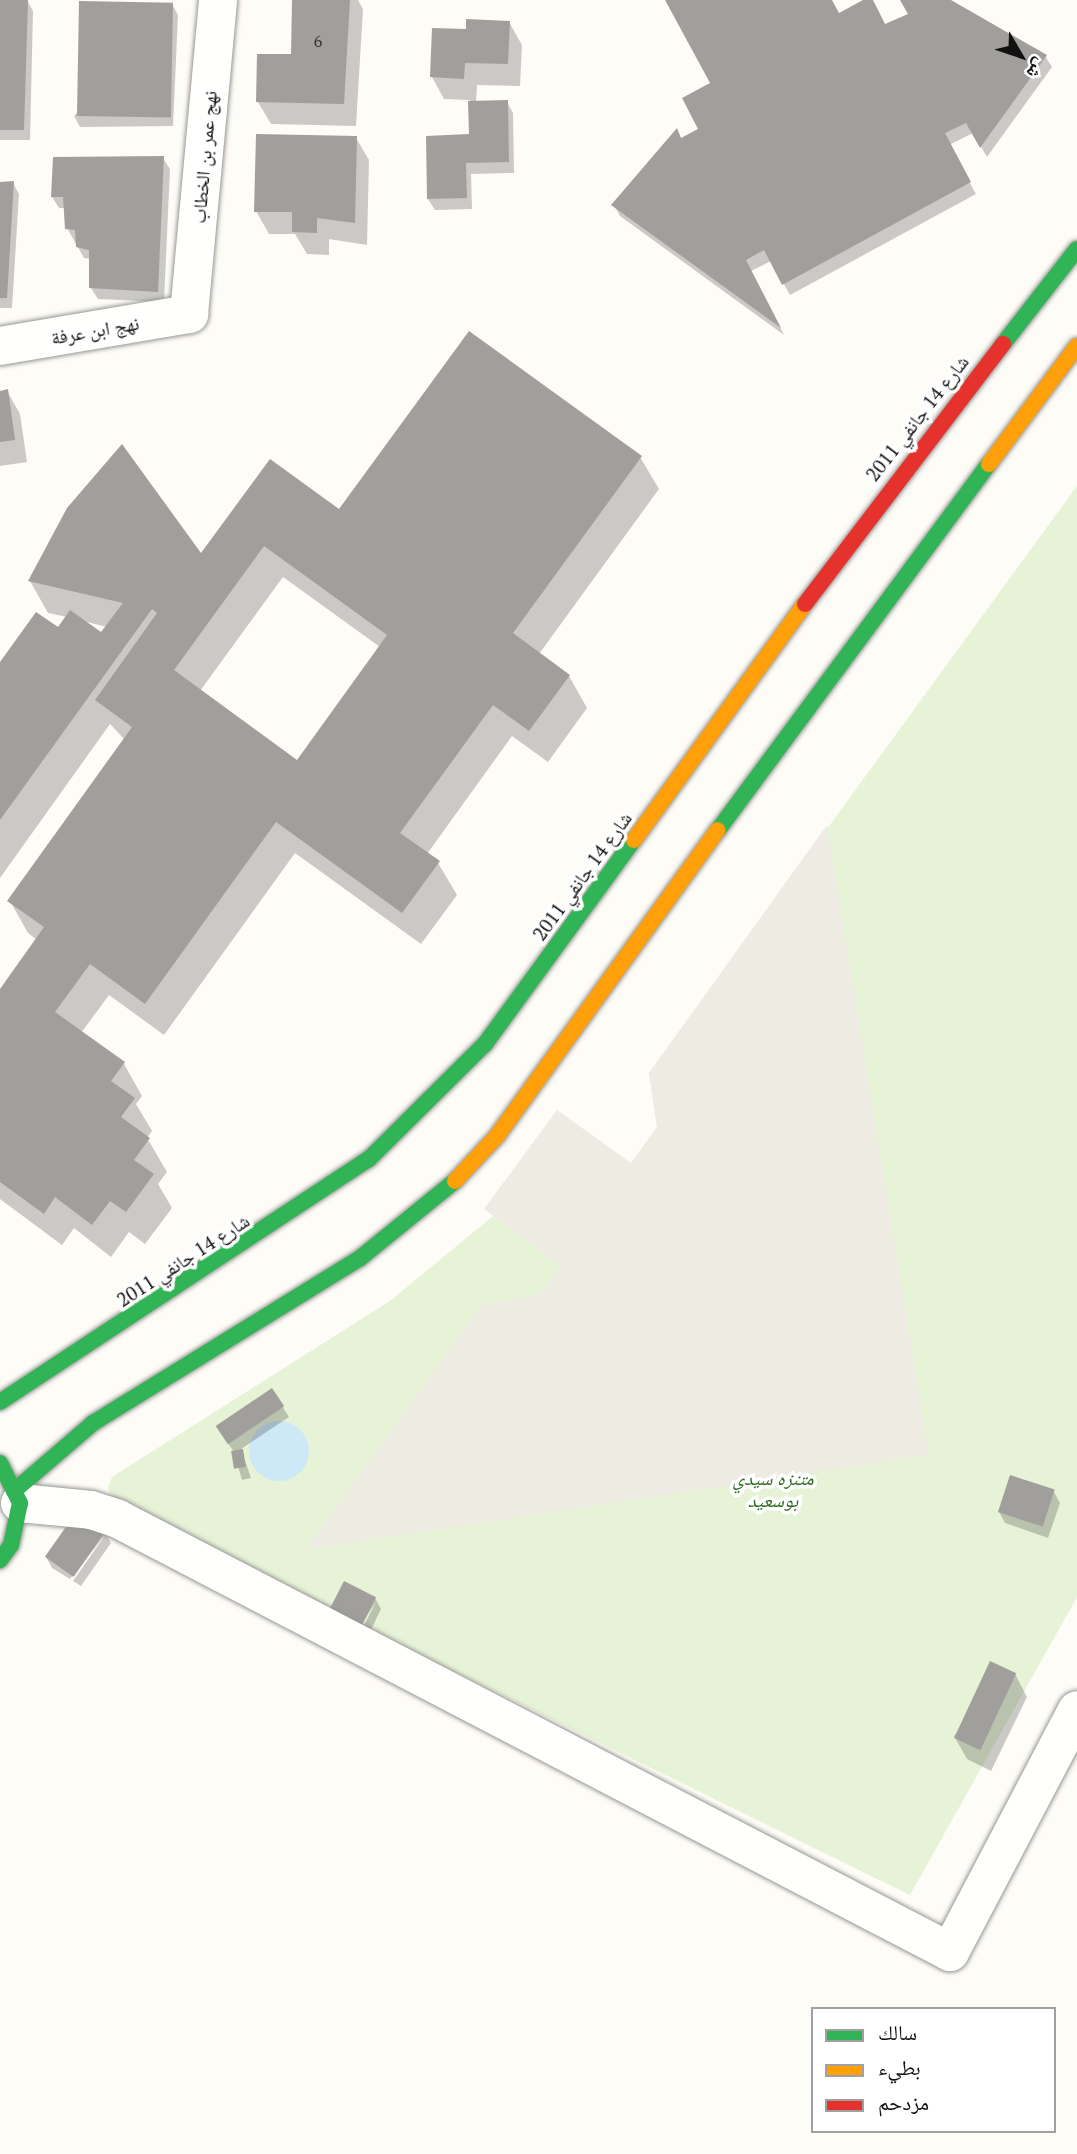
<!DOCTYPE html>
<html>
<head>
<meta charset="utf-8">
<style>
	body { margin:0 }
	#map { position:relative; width:1077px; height:2154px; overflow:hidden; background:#fdfcf7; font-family:"PT Serif","Noto Naskh Arabic",serif }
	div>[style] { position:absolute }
	.green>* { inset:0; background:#e7f3d7 }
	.plaza>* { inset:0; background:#edebe2 }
	.water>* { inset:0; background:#cde8f7 }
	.round { border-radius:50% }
	.shadow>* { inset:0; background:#0003 }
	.building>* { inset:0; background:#a19f9c; transform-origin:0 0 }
	.roads { filter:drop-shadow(0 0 2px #979795) drop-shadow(0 0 2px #979795) }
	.street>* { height:38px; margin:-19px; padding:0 19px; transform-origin:19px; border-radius:19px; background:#fffffe }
	.fast>* { height:16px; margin:-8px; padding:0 8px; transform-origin:8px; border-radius:8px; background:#30b455 }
	.slow>* { height:16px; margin:-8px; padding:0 8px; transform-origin:8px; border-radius:8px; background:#ff9f0a }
	.jam>* { height:16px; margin:-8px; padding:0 8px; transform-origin:8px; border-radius:8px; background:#e5322d }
	span { translate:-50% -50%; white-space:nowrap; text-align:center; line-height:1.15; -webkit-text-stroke:7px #fff; paint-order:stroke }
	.number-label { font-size:16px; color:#353434 }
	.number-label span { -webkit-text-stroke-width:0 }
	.street-label { font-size:19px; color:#111 }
	.park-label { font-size:19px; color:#2f6b1f; font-style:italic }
	.legend { position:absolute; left:811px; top:2007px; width:245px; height:126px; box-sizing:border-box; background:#fff; border:2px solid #a0a0a0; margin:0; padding:9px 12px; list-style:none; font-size:21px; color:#111 }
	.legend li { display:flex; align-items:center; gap:14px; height:35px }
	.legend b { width:35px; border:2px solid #a0a0a0 }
	.north { position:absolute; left:986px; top:21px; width:70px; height:70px; -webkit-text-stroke:5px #fff; paint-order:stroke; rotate:129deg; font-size:19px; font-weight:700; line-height:28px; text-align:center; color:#111 }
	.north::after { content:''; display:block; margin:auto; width:24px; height:32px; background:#111; clip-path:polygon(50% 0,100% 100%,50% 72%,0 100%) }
</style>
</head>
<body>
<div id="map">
	<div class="green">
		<i style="clip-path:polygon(1077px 486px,1077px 1597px,910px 1895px,121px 1508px,110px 1497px,108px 1488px,112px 1477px,390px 1301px,493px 1216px,560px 1265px,657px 1127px,649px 1073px)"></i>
	</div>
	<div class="plaza">
		<i style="clip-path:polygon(827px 825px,929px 1455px,305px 1550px,481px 1305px,540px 1294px,560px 1266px,484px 1209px,557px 1110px,631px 1163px,657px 1127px,649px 1073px)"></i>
	</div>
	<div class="water">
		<i class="round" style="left:249px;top:1421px;width:60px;height:60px"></i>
	</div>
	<div class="shadow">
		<i style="clip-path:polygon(0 0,27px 0,33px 11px,30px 140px,0 140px)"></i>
		<i style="clip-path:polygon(294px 0,358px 0,363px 9px,356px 126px,271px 124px,258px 102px,293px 56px)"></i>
		<i style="clip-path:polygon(667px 0,830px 0,838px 15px,871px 0,885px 26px,910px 15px,902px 0,948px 0,1045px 56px,1052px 67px,987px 157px,973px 133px,949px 145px,976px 194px,790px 295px,771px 261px,751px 271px,784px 335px,620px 216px,614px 205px,682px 140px,700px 130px,712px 84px)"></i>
		<i style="clip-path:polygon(172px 4px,178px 15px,173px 126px,80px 127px,74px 116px)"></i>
		<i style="clip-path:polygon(509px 22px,522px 45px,520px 86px,477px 85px,476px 102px,507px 102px,513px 113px,514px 173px,471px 174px,472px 209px,435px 210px,428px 199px,471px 136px,470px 100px,444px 99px,432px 77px,467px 31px)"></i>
		<i style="clip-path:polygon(356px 138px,369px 160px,367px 245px,329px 239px,329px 255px,307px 254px,295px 234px,269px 234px,256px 211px)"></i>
		<i style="clip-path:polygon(163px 158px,170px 169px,164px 302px,98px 299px,91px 288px,91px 259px,84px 258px,67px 228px,65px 208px,59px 208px,52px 197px)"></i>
		<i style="clip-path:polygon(13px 183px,19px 194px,12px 308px,0 308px,0 184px)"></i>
		<i style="clip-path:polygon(7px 391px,20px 414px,27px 462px,0 466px,0 392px)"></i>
		<i style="clip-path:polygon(evenodd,640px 457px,659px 489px,539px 654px,569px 676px,587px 708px,548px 762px,512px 736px,427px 854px,438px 863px,457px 895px,421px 944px,295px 853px,164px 1035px,109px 995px,81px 1033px,124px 1064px,142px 1096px,136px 1104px,152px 1131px,147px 1138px,167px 1172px,158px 1184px,172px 1208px,145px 1244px,129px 1232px,111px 1257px,74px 1228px,62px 1245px,0 1199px,0 990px,37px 940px,28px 933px,10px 901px,125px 740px,110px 724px,0 878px,0 665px,59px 630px,67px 617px,48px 613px,30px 581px,201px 556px,339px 512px,640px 457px,283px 577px,380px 647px,297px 762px,200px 691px,283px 577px,640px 457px,83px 621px,107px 627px,102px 634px,83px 621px)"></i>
		<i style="clip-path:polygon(282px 1406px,289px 1417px,241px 1449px,251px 1478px,242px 1480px,234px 1452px,223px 1436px)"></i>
		<i style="clip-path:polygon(1054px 1492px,1060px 1503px,1048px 1538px,1005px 1523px,999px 1512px)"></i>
		<i style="clip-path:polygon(105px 1532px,111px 1543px,81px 1586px,73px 1581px,106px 1534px,70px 1579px,52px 1568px,46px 1557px)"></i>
		<i style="clip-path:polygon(375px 1598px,381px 1609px,369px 1634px,361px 1631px,376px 1602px,358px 1629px,333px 1609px)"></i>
		<i style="clip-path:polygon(1015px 1674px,1027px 1697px,991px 1771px,967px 1759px,954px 1736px)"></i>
	</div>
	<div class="building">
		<i style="clip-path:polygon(0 0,28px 0,24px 130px,0 130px)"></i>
		<i style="clip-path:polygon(292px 0,350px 0,344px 104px,256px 102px,257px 54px,291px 54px)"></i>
		<i style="clip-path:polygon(665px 0,832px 0,839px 13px,863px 0,873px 0,885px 24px,908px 14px,900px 0,951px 0,1047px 55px,980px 148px,966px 123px,945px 133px,971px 182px,782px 285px,764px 250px,746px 260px,781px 328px,611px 205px,677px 128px,681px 138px,698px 129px,682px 98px,710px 83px)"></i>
		<i style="left:79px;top:1px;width:94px;height:115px;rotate:1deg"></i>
		<i style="clip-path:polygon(466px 19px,510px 21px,508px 64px,465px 63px,464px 79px,430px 77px,432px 28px,466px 29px)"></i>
		<i style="clip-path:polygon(508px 100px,509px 162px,466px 163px,467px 198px,427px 199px,426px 136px,469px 134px,468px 101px)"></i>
		<i style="clip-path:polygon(256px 134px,357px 136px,355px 223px,317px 218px,317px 233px,292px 232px,292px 212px,254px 212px)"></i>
		<i style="clip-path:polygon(164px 156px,158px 292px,89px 288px,89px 250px,76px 247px,75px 230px,65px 229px,63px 197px,51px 197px,53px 157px)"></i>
		<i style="clip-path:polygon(14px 181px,7px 298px,0 298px,0 182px)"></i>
		<i style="clip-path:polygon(evenodd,469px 331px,642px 456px,513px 633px,570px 675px,529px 731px,493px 705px,400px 833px,440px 861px,402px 913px,276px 822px,145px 1004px,90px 964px,55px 1012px,125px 1062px,111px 1081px,135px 1098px,121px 1117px,150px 1138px,134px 1160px,154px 1174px,126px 1212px,110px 1201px,92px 1225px,55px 1197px,44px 1214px,0 1182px,0 989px,44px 927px,7px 901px,132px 727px,95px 700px,157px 613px,152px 609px,0 820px,0 662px,36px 612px,58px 627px,70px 610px,101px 632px,123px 603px,28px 581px,67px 508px,122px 444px,201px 553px,270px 459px,339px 509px,469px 331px,264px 546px,387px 635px,297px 760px,174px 670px,264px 546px)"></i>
		<i style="clip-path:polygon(8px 389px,15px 440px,0 442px,0 391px)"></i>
		<i style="left:272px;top:1388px;width:22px;height:68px;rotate:56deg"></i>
		<i style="left:243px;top:1449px;width:18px;height:12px;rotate:81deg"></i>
		<i style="left:1010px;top:1475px;width:47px;height:39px;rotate:18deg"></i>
		<i style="left:77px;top:1511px;width:35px;height:56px;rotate:35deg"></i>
		<i style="left:344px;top:1581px;width:36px;height:31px;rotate:27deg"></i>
		<i style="left:990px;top:1661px;width:29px;height:85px;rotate:25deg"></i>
	</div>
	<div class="roads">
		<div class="street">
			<i style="left:0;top:346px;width:192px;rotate:-9.6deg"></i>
			<i style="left:189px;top:314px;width:315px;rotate:-84.7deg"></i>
			<i style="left:20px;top:1503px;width:71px;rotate:5.6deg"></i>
			<i style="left:91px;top:1510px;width:28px;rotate:18deg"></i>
			<i style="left:118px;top:1519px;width:938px;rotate:27.49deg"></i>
			<i style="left:950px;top:1952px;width:273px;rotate:-62.3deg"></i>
		</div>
		<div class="fast">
			<i style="left:1003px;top:344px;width:120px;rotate:-52.1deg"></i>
			<i style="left:718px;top:830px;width:455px;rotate:-53.5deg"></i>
			<i style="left:0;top:1402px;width:442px;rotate:-33.4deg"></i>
			<i style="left:369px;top:1159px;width:163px;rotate:-44.8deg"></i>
			<i style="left:485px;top:1044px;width:253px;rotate:-53.9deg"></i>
			<i style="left:0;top:1463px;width:45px;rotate:63.4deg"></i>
			<i style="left:20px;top:1503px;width:43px;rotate:102.1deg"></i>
			<i style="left:11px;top:1545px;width:19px;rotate:126deg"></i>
			<i style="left:14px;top:1491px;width:104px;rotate:-40.7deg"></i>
			<i style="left:93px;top:1423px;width:312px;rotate:-31.7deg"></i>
			<i style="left:359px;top:1259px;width:124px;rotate:-39.1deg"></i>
		</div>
		<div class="slow">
			<i style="left:989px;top:464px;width:147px;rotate:-53.3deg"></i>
			<i style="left:634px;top:840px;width:291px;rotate:-54.1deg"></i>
			<i style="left:455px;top:1181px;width:62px;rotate:-47deg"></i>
			<i style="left:497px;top:1136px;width:377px;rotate:-54.2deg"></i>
		</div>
		<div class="jam">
			<i style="left:805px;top:604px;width:327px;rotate:-52.7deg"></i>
		</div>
	</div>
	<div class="number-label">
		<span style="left:318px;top:41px">6</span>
	</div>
	<div class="street-label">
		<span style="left:204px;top:157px;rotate:-85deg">نهج عمر بن الخطاب</span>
		<span style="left:95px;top:330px;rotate:-10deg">نهج ابن عرفة</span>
		<span style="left:917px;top:418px;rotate:-52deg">شارع 14 جانفي 2011</span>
		<span style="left:582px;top:876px;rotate:-54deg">شارع 14 جانفي 2011</span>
		<span style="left:183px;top:1260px;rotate:-33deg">شارع 14 جانفي 2011</span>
	</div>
	<div class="park-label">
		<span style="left:773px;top:1489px">متنزه سيدي<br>بوسعيد</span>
	</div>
	<ul class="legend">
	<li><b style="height:9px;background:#30b455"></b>سالك</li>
	<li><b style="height:9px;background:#ff9f0a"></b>بطيء</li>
	<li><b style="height:9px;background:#e5322d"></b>مزدحم</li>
	</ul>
	<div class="north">ش</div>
</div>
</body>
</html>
